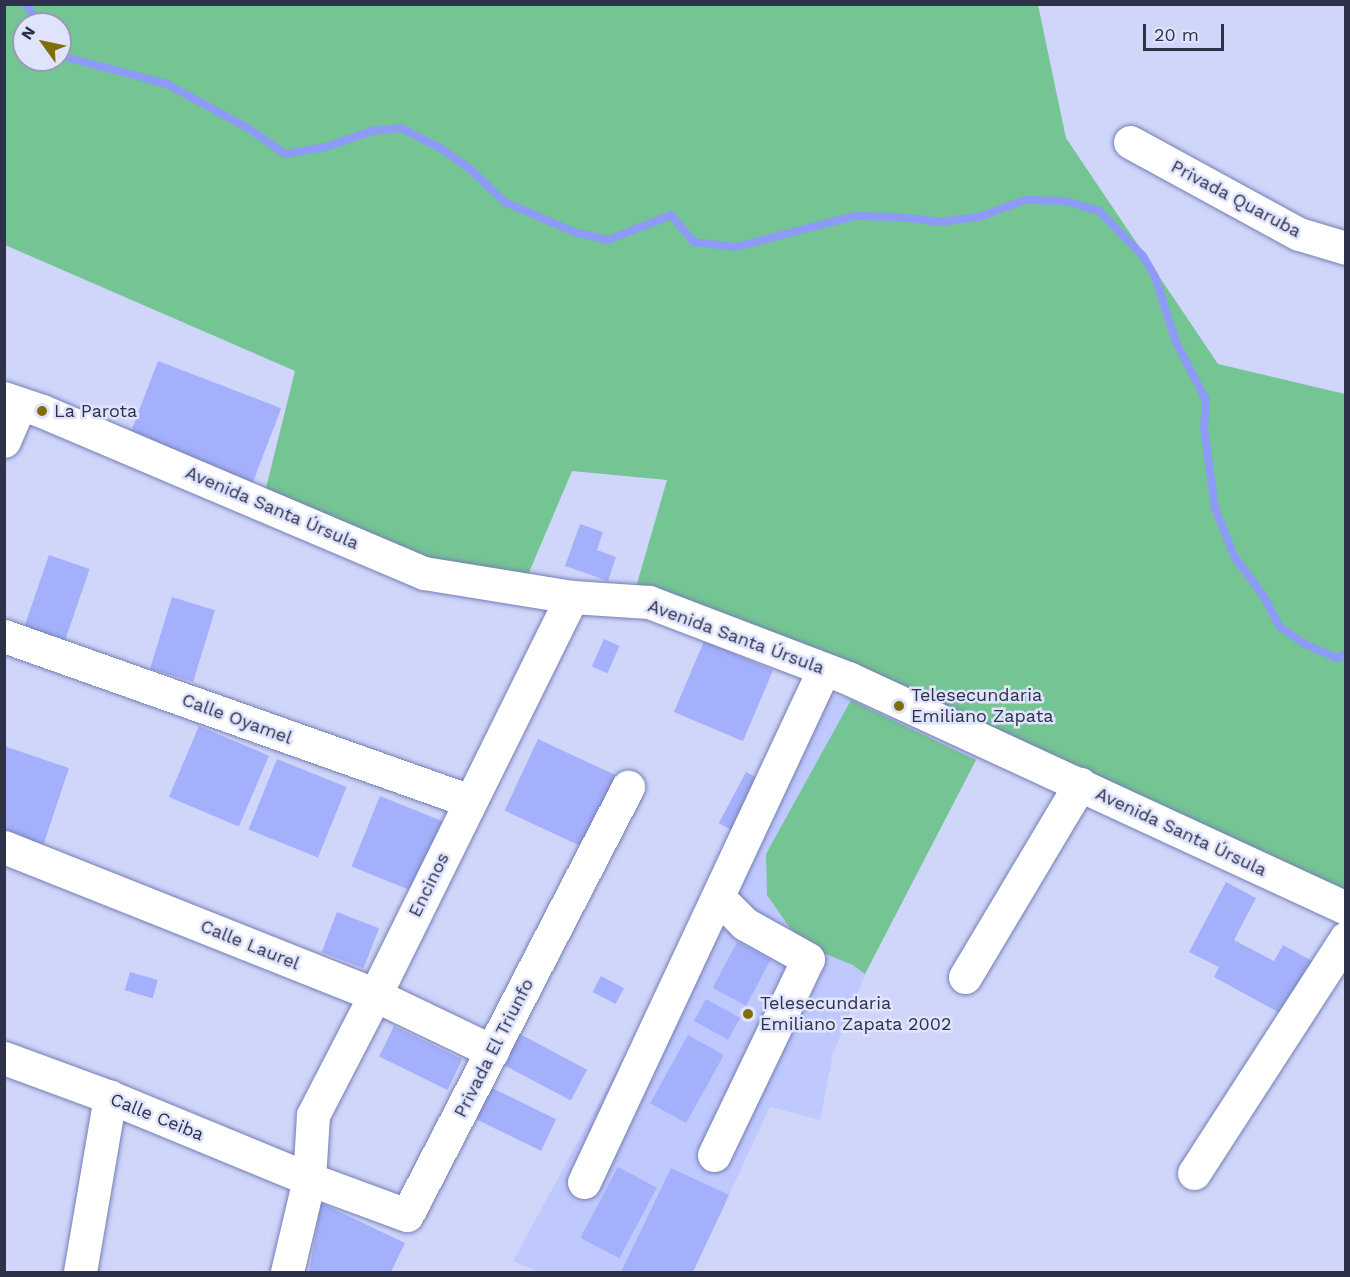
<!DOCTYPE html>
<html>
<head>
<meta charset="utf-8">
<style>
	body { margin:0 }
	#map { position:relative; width:1350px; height:1277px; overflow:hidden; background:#cfd6fa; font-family:"Work Sans",sans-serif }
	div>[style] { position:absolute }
	.built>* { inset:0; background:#bfc9fe }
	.green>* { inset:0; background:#74c494 }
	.stream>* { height:8px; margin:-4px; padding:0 4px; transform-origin:4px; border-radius:4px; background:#8e9bf6 }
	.building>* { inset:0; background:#a4b0fb; transform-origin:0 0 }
	.roads { filter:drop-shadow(0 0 2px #757eb5) drop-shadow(0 0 2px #757eb5) }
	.minor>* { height:33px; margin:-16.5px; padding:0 16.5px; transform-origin:16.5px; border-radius:16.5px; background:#fff }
	.dots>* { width:16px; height:16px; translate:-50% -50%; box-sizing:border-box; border:3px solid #dfe4fc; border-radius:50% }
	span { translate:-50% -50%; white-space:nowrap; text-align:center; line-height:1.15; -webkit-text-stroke:5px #dfe4fc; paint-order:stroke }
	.street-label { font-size:18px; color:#2e3249 }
	.poi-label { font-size:18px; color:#2e3249 }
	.left { translate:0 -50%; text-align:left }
	.frame { position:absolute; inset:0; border:6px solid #2e3249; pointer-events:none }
	.north { position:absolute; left:12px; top:12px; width:60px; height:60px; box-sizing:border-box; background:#dfe4fc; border:2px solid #989db4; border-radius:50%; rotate:303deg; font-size:16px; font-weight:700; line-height:24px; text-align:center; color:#2e3249 }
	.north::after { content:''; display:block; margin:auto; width:21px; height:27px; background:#816e0b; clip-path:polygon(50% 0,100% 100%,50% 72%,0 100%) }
	.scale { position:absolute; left:1143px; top:24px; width:81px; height:27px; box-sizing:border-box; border:3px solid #2e3249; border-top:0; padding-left:8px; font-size:18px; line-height:21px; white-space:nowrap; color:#2e3249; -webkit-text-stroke:4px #dfe4fc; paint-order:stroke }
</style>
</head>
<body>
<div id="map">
	<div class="built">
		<i style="clip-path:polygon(821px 694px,899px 706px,980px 751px,879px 940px,833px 1054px,820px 1120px,770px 1107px,693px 1272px,538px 1272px,513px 1261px)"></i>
	</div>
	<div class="green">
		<i style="clip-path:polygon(evenodd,5px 5px,1038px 5px,1066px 138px,1218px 364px,1345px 394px,1345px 908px,632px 601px,667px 480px,572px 471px,522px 589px,262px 504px,295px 371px,5px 245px,5px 5px,24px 24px,60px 24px,60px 60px,24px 60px,24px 24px)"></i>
		<i style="clip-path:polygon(851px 700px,976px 760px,865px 974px,853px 965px,813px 949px,790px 928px,767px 895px,766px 854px)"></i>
	</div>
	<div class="stream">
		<i style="left:26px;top:4px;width:24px;rotate:57deg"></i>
		<i style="left:60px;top:48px;width:13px;rotate:48deg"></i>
		<i style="left:69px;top:58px;width:101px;rotate:14.9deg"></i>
		<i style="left:167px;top:84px;width:92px;rotate:28.5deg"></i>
		<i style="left:248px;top:128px;width:45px;rotate:35.1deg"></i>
		<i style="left:285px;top:154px;width:42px;rotate:-9.7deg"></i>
		<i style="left:326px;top:147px;width:49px;rotate:-19.2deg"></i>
		<i style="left:372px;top:131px;width:29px;rotate:-6deg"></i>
		<i style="left:401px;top:128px;width:44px;rotate:27.1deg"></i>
		<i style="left:440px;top:148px;width:38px;rotate:35deg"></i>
		<i style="left:471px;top:170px;width:47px;rotate:43.3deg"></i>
		<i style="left:505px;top:202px;width:75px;rotate:23.5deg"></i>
		<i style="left:574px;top:232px;width:35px;rotate:13deg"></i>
		<i style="left:608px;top:240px;width:68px;rotate:-21.6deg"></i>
		<i style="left:671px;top:215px;width:35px;rotate:50deg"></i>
		<i style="left:694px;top:242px;width:42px;rotate:6.8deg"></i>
		<i style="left:736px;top:247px;width:123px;rotate:-14.6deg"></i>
		<i style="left:855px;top:216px;width:45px;rotate:1.3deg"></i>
		<i style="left:900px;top:217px;width:39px;rotate:7deg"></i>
		<i style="left:939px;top:222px;width:40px;rotate:-7.1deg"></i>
		<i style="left:979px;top:217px;width:49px;rotate:-20.3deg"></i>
		<i style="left:1025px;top:200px;width:41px;rotate:1.4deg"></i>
		<i style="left:1066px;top:201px;width:34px;rotate:17deg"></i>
		<i style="left:1099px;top:211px;width:63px;rotate:45.6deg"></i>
		<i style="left:1143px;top:256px;width:24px;rotate:60deg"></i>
		<i style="left:1155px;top:277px;width:68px;rotate:72.1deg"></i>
		<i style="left:1176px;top:342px;width:65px;rotate:62.7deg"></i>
		<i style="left:1206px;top:400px;width:27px;rotate:94deg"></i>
		<i style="left:1204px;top:427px;width:82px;rotate:82.3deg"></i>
		<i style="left:1215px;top:508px;width:52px;rotate:68.4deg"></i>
		<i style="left:1234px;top:556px;width:49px;rotate:53.4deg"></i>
		<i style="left:1263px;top:595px;width:36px;rotate:62deg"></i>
		<i style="left:1280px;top:627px;width:32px;rotate:34deg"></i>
		<i style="left:1307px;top:645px;width:33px;rotate:23deg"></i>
		<i style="left:1337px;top:658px;width:10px;rotate:-24deg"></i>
	</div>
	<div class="building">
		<i style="left:158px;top:361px;width:132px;height:80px;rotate:21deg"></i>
		<i style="clip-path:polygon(580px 524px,603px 532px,597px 550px,616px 557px,608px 581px,565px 566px)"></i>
		<i style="left:49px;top:555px;width:43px;height:85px;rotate:19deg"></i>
		<i style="left:172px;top:597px;width:45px;height:75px;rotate:17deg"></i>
		<i style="left:604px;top:639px;width:17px;height:30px;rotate:24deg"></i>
		<i style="left:704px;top:641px;width:75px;height:77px;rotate:23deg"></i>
		<i style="left:199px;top:726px;width:76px;height:77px;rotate:23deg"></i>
		<i style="left:538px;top:739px;width:89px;height:79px;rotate:25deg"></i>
		<i style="clip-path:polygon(4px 746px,69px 768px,42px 849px,4px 836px)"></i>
		<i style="left:277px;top:759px;width:75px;height:76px;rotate:22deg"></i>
		<i style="left:746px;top:772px;width:21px;height:58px;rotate:28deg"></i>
		<i style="left:380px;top:796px;width:75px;height:76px;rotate:22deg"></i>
		<i style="clip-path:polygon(1226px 882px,1256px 898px,1234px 940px,1274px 961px,1283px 945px,1323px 967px,1287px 1017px,1214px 977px,1219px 967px,1189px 952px)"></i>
		<i style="left:337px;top:912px;width:45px;height:43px;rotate:21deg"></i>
		<i style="left:737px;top:942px;width:38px;height:52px;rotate:28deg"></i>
		<i style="left:130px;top:972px;width:29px;height:19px;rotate:16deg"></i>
		<i style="left:601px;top:976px;width:26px;height:18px;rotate:28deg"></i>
		<i style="left:706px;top:999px;width:39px;height:25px;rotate:29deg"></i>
		<i style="left:394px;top:1026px;width:76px;height:34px;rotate:26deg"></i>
		<i style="left:520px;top:1034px;width:76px;height:35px;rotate:28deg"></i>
		<i style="left:688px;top:1035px;width:41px;height:78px;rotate:29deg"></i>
		<i style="left:488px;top:1086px;width:76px;height:35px;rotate:26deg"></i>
		<i style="left:618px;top:1167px;width:44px;height:80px;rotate:28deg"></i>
		<i style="clip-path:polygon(671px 1168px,729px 1195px,693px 1272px,621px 1272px)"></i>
		<i style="clip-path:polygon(321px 1203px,405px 1243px,391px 1272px,309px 1272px)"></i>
	</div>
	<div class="roads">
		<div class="minor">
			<i style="left:1130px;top:142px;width:192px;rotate:28.6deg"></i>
			<i style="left:1299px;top:234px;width:49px;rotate:16.6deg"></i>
			<i style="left:4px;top:398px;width:40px;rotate:18.9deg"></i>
			<i style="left:42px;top:411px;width:415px;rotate:23deg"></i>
			<i style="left:424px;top:573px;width:150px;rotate:9.2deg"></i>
			<i style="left:572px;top:597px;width:77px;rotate:3.7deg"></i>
			<i style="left:649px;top:602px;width:213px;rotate:20.9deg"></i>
			<i style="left:848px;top:678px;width:549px;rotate:24.79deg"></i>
			<i style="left:4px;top:441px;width:40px;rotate:-66.6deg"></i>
			<i style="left:4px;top:636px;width:493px;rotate:19.5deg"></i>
			<i style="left:4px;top:847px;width:399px;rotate:21.7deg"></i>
			<i style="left:375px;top:995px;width:130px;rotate:25.6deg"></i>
			<i style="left:965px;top:977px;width:225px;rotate:-59.2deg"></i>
			<i style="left:4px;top:1058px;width:113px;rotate:20.2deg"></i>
			<i style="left:110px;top:1097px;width:215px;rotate:22.4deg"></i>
			<i style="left:309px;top:1179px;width:104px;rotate:20.2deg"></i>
			<i style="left:407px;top:1215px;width:482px;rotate:-62.7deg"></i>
			<i style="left:714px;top:1155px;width:217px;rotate:-64.4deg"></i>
			<i style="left:808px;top:959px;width:72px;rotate:-150.9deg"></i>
			<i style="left:745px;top:924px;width:38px;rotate:-135deg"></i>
			<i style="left:1194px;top:1173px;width:280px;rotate:-57.1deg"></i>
			<i style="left:584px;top:1182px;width:566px;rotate:-64.93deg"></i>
			<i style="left:80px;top:1272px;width:178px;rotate:-80.3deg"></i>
			<i style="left:287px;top:1272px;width:96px;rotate:-76.7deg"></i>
			<i style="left:309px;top:1179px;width:64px;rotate:-86.4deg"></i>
			<i style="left:313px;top:1115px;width:135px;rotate:-62.7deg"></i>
			<i style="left:375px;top:995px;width:444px;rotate:-63.7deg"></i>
		</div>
	</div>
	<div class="dots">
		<i style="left:42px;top:411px;background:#816e0b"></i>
		<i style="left:899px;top:706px;background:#816e0b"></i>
		<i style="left:748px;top:1014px;background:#816e0b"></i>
	</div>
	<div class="street-label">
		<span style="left:1236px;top:199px;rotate:28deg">Privada Quaruba</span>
		<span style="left:272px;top:508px;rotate:23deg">Avenida Santa Úrsula</span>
		<span style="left:736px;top:637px;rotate:20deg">Avenida Santa Úrsula</span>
		<span style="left:237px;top:719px;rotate:20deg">Calle Oyamel</span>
		<span style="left:1181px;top:832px;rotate:25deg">Avenida Santa Úrsula</span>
		<span style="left:429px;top:885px;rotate:-64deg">Encinos</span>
		<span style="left:250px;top:945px;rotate:22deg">Calle Laurel</span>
		<span style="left:494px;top:1048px;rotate:-63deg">Privada El Triunfo</span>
		<span style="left:157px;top:1117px;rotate:22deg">Calle Ceiba</span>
	</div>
	<div class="poi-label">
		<span class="left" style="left:54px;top:411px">La Parota</span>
		<span class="left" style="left:911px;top:706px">Telesecundaria<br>Emiliano Zapata</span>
		<span class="left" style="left:760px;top:1014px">Telesecundaria<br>Emiliano Zapata 2002</span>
	</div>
	<div class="frame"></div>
	<div class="north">N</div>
	<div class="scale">20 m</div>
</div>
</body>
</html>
